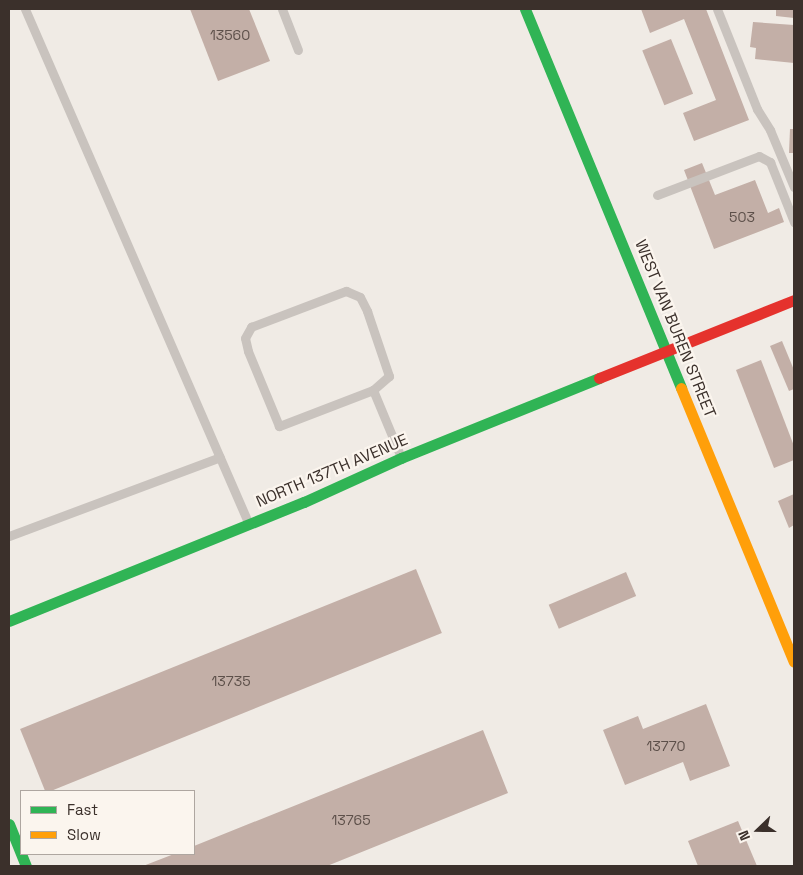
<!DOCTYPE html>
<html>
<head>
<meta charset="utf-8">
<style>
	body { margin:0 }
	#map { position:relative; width:803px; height:875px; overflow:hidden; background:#f0ebe5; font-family:"Space Grotesk",sans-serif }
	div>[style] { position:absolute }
	.building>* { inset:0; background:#c3afa7; transform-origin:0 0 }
	.lane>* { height:9px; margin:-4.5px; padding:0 4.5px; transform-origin:4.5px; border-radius:4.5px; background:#c9c3be }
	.fast>* { height:11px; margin:-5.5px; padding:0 5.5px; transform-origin:5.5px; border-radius:5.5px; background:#30b455 }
	.slow>* { height:11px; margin:-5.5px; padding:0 5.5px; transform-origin:5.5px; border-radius:5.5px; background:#ff9f0a }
	.jam>* { height:11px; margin:-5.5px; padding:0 5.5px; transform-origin:5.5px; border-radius:5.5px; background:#e5322d }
	span { translate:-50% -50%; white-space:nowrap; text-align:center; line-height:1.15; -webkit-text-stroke:4.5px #fbf5ee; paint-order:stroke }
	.number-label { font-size:14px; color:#5d504a }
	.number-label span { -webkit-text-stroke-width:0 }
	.street-label { font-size:16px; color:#3b302b }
	.frame { position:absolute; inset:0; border:10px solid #3b302b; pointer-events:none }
	.legend { position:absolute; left:20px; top:790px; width:175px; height:65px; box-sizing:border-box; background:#fbf5ee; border:1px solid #aea6a0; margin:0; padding:6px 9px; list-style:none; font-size:15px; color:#3b302b }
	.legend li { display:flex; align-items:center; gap:10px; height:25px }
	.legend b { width:25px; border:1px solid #aea6a0 }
	.north { position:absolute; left:733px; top:805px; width:50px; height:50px; -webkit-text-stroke:4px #fbf5ee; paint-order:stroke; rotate:248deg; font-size:14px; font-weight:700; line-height:20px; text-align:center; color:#3b302b }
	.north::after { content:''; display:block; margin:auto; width:18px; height:22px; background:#3b302b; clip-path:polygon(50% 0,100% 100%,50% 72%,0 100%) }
</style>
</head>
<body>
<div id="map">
	<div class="building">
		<i style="clip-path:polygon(190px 9px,249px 9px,270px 61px,218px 81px)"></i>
		<i style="clip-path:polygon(641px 9px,706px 9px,749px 120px,694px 141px,683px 113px,716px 100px,684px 19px,650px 33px)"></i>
		<i style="clip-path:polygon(776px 9px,794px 9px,794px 18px,776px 16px)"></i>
		<i style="clip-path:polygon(753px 22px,794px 25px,794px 63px,755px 59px,756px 48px,750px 47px)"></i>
		<i style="left:671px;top:39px;width:59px;height:31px;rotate:68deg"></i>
		<i style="clip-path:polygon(790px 129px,794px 129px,794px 153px,789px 153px)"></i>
		<i style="clip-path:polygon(702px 163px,715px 195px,755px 180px,768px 213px,779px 208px,784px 222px,714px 249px,684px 170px)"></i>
		<i style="clip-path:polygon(782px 341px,794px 370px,794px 389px,789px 391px,770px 346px)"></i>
		<i style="clip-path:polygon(761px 360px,794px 446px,794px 460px,774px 468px,736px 370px)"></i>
		<i style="clip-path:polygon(794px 494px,794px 525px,789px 528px,778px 501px)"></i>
		<i style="left:416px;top:569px;width:69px;height:427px;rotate:68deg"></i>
		<i style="left:626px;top:572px;width:26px;height:84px;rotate:67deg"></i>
		<i style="clip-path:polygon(706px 704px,730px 766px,690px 781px,683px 762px,625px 785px,603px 730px,638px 716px,643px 729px)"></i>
		<i style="clip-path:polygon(483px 730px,508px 793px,327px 866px,143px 866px,174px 854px,194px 854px,194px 846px)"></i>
		<i style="clip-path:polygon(738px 821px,757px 866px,698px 866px,688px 841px)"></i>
	</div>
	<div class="lane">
		<i style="left:25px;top:9px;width:559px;rotate:66.51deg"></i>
		<i style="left:282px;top:9px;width:44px;rotate:68.7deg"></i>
		<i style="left:717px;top:9px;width:108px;rotate:68.2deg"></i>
		<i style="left:757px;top:109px;width:25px;rotate:58deg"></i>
		<i style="left:770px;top:130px;width:62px;rotate:67.2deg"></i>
		<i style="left:657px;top:195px;width:109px;rotate:-20.9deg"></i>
		<i style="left:759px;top:156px;width:13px;rotate:29deg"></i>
		<i style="left:770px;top:162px;width:65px;rotate:68.2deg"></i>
		<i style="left:373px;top:390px;width:101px;rotate:159deg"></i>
		<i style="left:279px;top:426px;width:81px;rotate:-112.5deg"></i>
		<i style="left:248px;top:351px;width:13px;rotate:-103deg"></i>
		<i style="left:245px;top:338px;width:13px;rotate:-61deg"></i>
		<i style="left:251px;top:327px;width:102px;rotate:-20.8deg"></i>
		<i style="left:346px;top:291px;width:15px;rotate:23deg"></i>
		<i style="left:360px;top:297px;width:16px;rotate:63deg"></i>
		<i style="left:367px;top:311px;width:69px;rotate:71.3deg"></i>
		<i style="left:389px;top:376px;width:21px;rotate:139deg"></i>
		<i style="left:373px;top:390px;width:70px;rotate:67.4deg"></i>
		<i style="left:9px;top:536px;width:225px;rotate:-20.5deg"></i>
	</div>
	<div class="fast">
		<i style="left:525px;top:9px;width:410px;rotate:67.6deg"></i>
		<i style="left:9px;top:621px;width:318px;rotate:-22deg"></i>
		<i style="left:304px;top:502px;width:107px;rotate:-24.4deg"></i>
		<i style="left:401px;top:458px;width:214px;rotate:-22deg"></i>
		<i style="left:9px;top:824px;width:45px;rotate:68deg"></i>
	</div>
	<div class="slow">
		<i style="left:681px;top:388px;width:296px;rotate:67.6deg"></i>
	</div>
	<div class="jam">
		<i style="left:599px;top:378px;width:210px;rotate:-21.8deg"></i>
	</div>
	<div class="number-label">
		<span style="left:230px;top:35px">13560</span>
		<span style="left:742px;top:217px">503</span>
		<span style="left:231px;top:681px">13735</span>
		<span style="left:666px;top:746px">13770</span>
		<span style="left:351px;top:820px">13765</span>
	</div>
	<div class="street-label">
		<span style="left:675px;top:329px;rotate:68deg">WEST VAN BUREN STREET</span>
		<span style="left:332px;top:471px;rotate:-23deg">NORTH 137TH AVENUE</span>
	</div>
	<div class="frame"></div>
	<ul class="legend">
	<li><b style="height:6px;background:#30b455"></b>Fast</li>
	<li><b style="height:6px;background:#ff9f0a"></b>Slow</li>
	</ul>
	<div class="north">N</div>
</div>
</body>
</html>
